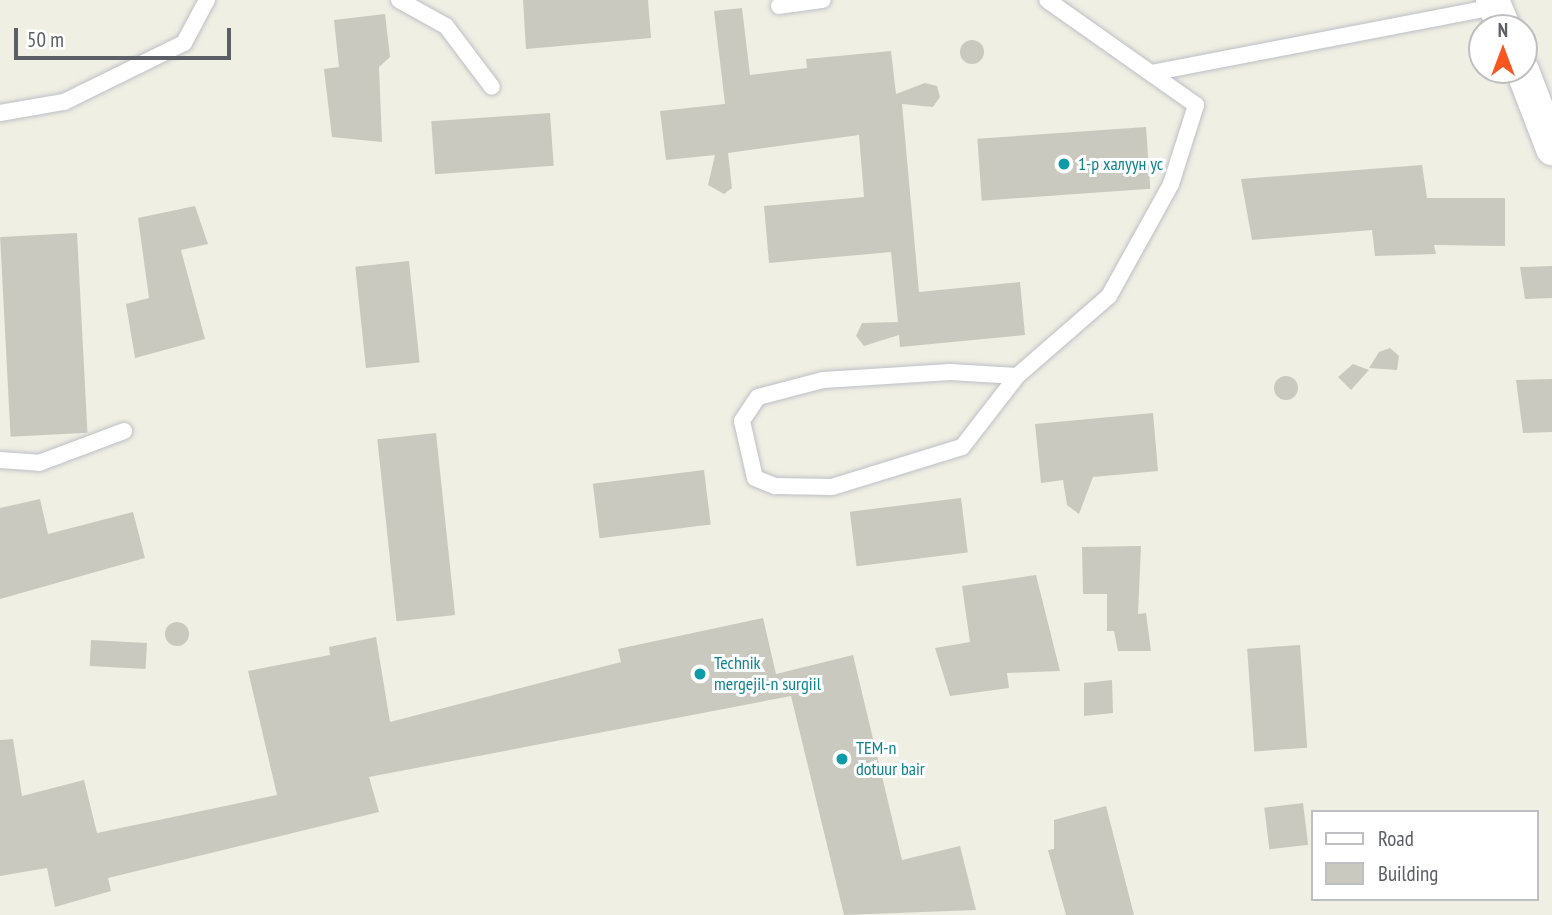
<!DOCTYPE html>
<html>
<head>
<meta charset="utf-8">
<style>
	body { margin:0 }
	#map { position:relative; width:1552px; height:915px; overflow:hidden; background:#efefe3; font-family:"PT Sans Narrow",sans-serif }
	div>[style] { position:absolute }
	.building>* { inset:0; background:#cac9c0; transform-origin:0 0 }
	.round { border-radius:50% }
	.roads { filter:drop-shadow(0 0 2px #bdbfc6) drop-shadow(0 0 2px #bdbfc6) }
	.lane>* { height:16px; margin:-8px; padding:0 8px; transform-origin:8px; border-radius:8px; background:#fff }
	.street>* { height:33px; margin:-16.5px; padding:0 16.5px; transform-origin:16.5px; border-radius:16.5px; background:#fff }
	.dots>* { width:19px; height:19px; translate:-50% -50%; box-sizing:border-box; border:4px solid #fff; border-radius:50% }
	span { translate:-50% -50%; white-space:nowrap; text-align:center; line-height:1.15; -webkit-text-stroke:6px #fff; paint-order:stroke }
	.culture-label { font-size:18px; color:#0d838f }
	.left { translate:0 -50%; text-align:left }
	.legend { position:absolute; left:1311px; top:810px; width:228px; height:91px; box-sizing:border-box; background:#fff; border:2px solid #bdbfc1; margin:0; padding:9px 12px; list-style:none; font-size:21px; color:#5b5e65 }
	.legend li { display:flex; align-items:center; gap:14px; height:35px }
	.legend b { width:35px; border:2px solid #bdbfc1 }
	.north { position:absolute; left:1468px; top:14px; width:70px; height:70px; box-sizing:border-box; background:#fff; border:2px solid #bdbfc1; border-radius:50%; rotate:0deg; font-size:19px; font-weight:700; line-height:28px; text-align:center; color:#5b5e65 }
	.north::after { content:''; display:block; margin:auto; width:24px; height:32px; background:#f95520; clip-path:polygon(50% 0,100% 100%,50% 72%,0 100%) }
	.scale { position:absolute; left:14px; top:28px; width:217px; height:32px; box-sizing:border-box; border:4px solid #5b5e65; border-top:0; padding-left:9px; font-size:21px; line-height:24px; white-space:nowrap; color:#5b5e65; -webkit-text-stroke:5px #fff; paint-order:stroke }
</style>
</head>
<body>
<div id="map">
	<div class="building">
		<i style="clip-path:polygon(523px 0,648px 0,651px 38px,526px 49px)"></i>
		<i style="clip-path:polygon(742px 8px,750px 75px,807px 68px,806px 59px,891px 51px,896px 94px,925px 83px,937px 86px,940px 97px,933px 107px,902px 104px,919px 292px,1020px 282px,1025px 335px,900px 347px,899px 335px,864px 346px,856px 336px,862px 323px,898px 322px,891px 252px,769px 263px,764px 206px,864px 197px,859px 135px,728px 153px,732px 188px,724px 194px,708px 185px,715px 155px,666px 160px,660px 111px,725px 104px,714px 11px)"></i>
		<i style="clip-path:polygon(385px 14px,390px 57px,379px 67px,382px 142px,332px 137px,324px 69px,339px 67px,334px 20px)"></i>
		<i class="round" style="left:960px;top:40px;width:24px;height:24px"></i>
		<i style="left:550px;top:113px;width:53px;height:119px;rotate:86deg"></i>
		<i style="left:1146px;top:127px;width:62px;height:169px;rotate:86deg"></i>
		<i style="clip-path:polygon(1422px 165px,1427px 198px,1505px 198px,1505px 246px,1434px 245px,1436px 254px,1375px 256px,1372px 230px,1252px 240px,1241px 179px)"></i>
		<i style="clip-path:polygon(195px 206px,208px 244px,181px 250px,205px 339px,135px 358px,126px 304px,149px 298px,138px 218px)"></i>
		<i style="left:77px;top:233px;width:200px;height:77px;rotate:87deg"></i>
		<i style="left:409px;top:261px;width:102px;height:54px;rotate:84deg"></i>
		<i style="clip-path:polygon(1552px 266px,1552px 298px,1525px 299px,1520px 267px)"></i>
		<i style="clip-path:polygon(1390px 348px,1399px 356px,1397px 370px,1369px 368px,1379px 352px)"></i>
		<i style="clip-path:polygon(1353px 364px,1369px 370px,1351px 390px,1338px 377px)"></i>
		<i class="round" style="left:1274px;top:376px;width:24px;height:24px"></i>
		<i style="clip-path:polygon(1552px 379px,1552px 432px,1523px 433px,1516px 380px)"></i>
		<i style="clip-path:polygon(1153px 413px,1158px 471px,1093px 477px,1079px 514px,1067px 505px,1063px 480px,1041px 483px,1035px 424px)"></i>
		<i style="left:436px;top:433px;width:183px;height:59px;rotate:84deg"></i>
		<i style="left:704px;top:470px;width:55px;height:112px;rotate:83deg"></i>
		<i style="left:961px;top:498px;width:55px;height:112px;rotate:83deg"></i>
		<i style="clip-path:polygon(40px 499px,48px 534px,133px 512px,145px 558px,0 599px,0 508px)"></i>
		<i style="clip-path:polygon(1141px 546px,1138px 614px,1146px 613px,1151px 651px,1118px 651px,1114px 631px,1107px 631px,1107px 594px,1083px 594px,1082px 547px)"></i>
		<i style="clip-path:polygon(1036px 575px,1060px 671px,1007px 673px,1009px 688px,950px 696px,935px 648px,970px 642px,962px 586px)"></i>
		<i style="clip-path:polygon(763px 618px,776px 674px,853px 655px,902px 860px,960px 846px,976px 910px,844px 915px,791px 696px,369px 777px,379px 812px,108px 878px,111px 891px,55px 907px,47px 868px,0 876px,0 740px,13px 739px,22px 796px,84px 780px,97px 833px,277px 795px,248px 671px,330px 655px,329px 647px,376px 637px,390px 722px,621px 662px,618px 649px)"></i>
		<i class="round" style="left:165px;top:622px;width:24px;height:24px"></i>
		<i style="left:91px;top:640px;width:56px;height:26px;rotate:3deg"></i>
		<i style="left:1300px;top:645px;width:103px;height:53px;rotate:86deg"></i>
		<i style="clip-path:polygon(1112px 680px,1113px 713px,1084px 716px,1084px 683px)"></i>
		<i style="left:1303px;top:803px;width:42px;height:39px;rotate:83deg"></i>
		<i style="clip-path:polygon(1106px 806px,1134px 915px,1066px 915px,1048px 850px,1054px 849px,1054px 820px)"></i>
	</div>
	<div class="roads">
		<div class="lane">
			<i style="left:399px;top:0;width:54px;rotate:29deg"></i>
			<i style="left:446px;top:26px;width:76px;rotate:53deg"></i>
			<i style="left:779px;top:6px;width:44px;rotate:-7.8deg"></i>
			<i style="left:1151px;top:73px;width:350px;rotate:-10.9deg"></i>
			<i style="left:0;top:113px;width:65px;rotate:-9.8deg"></i>
			<i style="left:64px;top:102px;width:134px;rotate:-26.2deg"></i>
			<i style="left:184px;top:43px;width:49px;rotate:-61.9deg"></i>
			<i style="left:1017px;top:376px;width:67px;rotate:-176.6deg"></i>
			<i style="left:950px;top:372px;width:127px;rotate:176.4deg"></i>
			<i style="left:823px;top:380px;width:67px;rotate:165.3deg"></i>
			<i style="left:758px;top:397px;width:29px;rotate:124deg"></i>
			<i style="left:742px;top:421px;width:58px;rotate:77.2deg"></i>
			<i style="left:755px;top:478px;width:22px;rotate:22deg"></i>
			<i style="left:775px;top:486px;width:57px;rotate:1deg"></i>
			<i style="left:832px;top:487px;width:136px;rotate:-17.1deg"></i>
			<i style="left:962px;top:447px;width:90px;rotate:-52.2deg"></i>
			<i style="left:1017px;top:376px;width:122px;rotate:-41deg"></i>
			<i style="left:1109px;top:296px;width:128px;rotate:-61deg"></i>
			<i style="left:1171px;top:184px;width:83px;rotate:-72.4deg"></i>
			<i style="left:1196px;top:105px;width:182px;rotate:-144.8deg"></i>
			<i style="left:0;top:460px;width:39px;rotate:4deg"></i>
			<i style="left:39px;top:463px;width:91px;rotate:-20.6deg"></i>
		</div>
		<div class="street">
			<i style="left:1492px;top:0;width:30px;rotate:67deg"></i>
			<i style="left:1522px;top:70px;width:84px;rotate:69deg"></i>
		</div>
	</div>
	<div class="dots">
		<i style="left:1064px;top:164px;background:#0f9aa8"></i>
		<i style="left:700px;top:674px;background:#0f9aa8"></i>
		<i style="left:842px;top:759px;background:#0f9aa8"></i>
	</div>
	<div class="culture-label">
		<span class="left" style="left:1078px;top:164px">1-р халуун ус</span>
		<span class="left" style="left:714px;top:674px">Technik<br>mergejil-n surgiil</span>
		<span class="left" style="left:856px;top:759px">TEM-n<br>dotuur bair</span>
	</div>
	<ul class="legend">
	<li><b style="height:9px;background:#fff"></b>Road</li>
	<li><b style="height:19px;background:#cac9c0"></b>Building</li>
	</ul>
	<div class="north">N</div>
	<div class="scale">50 m</div>
</div>
</body>
</html>
